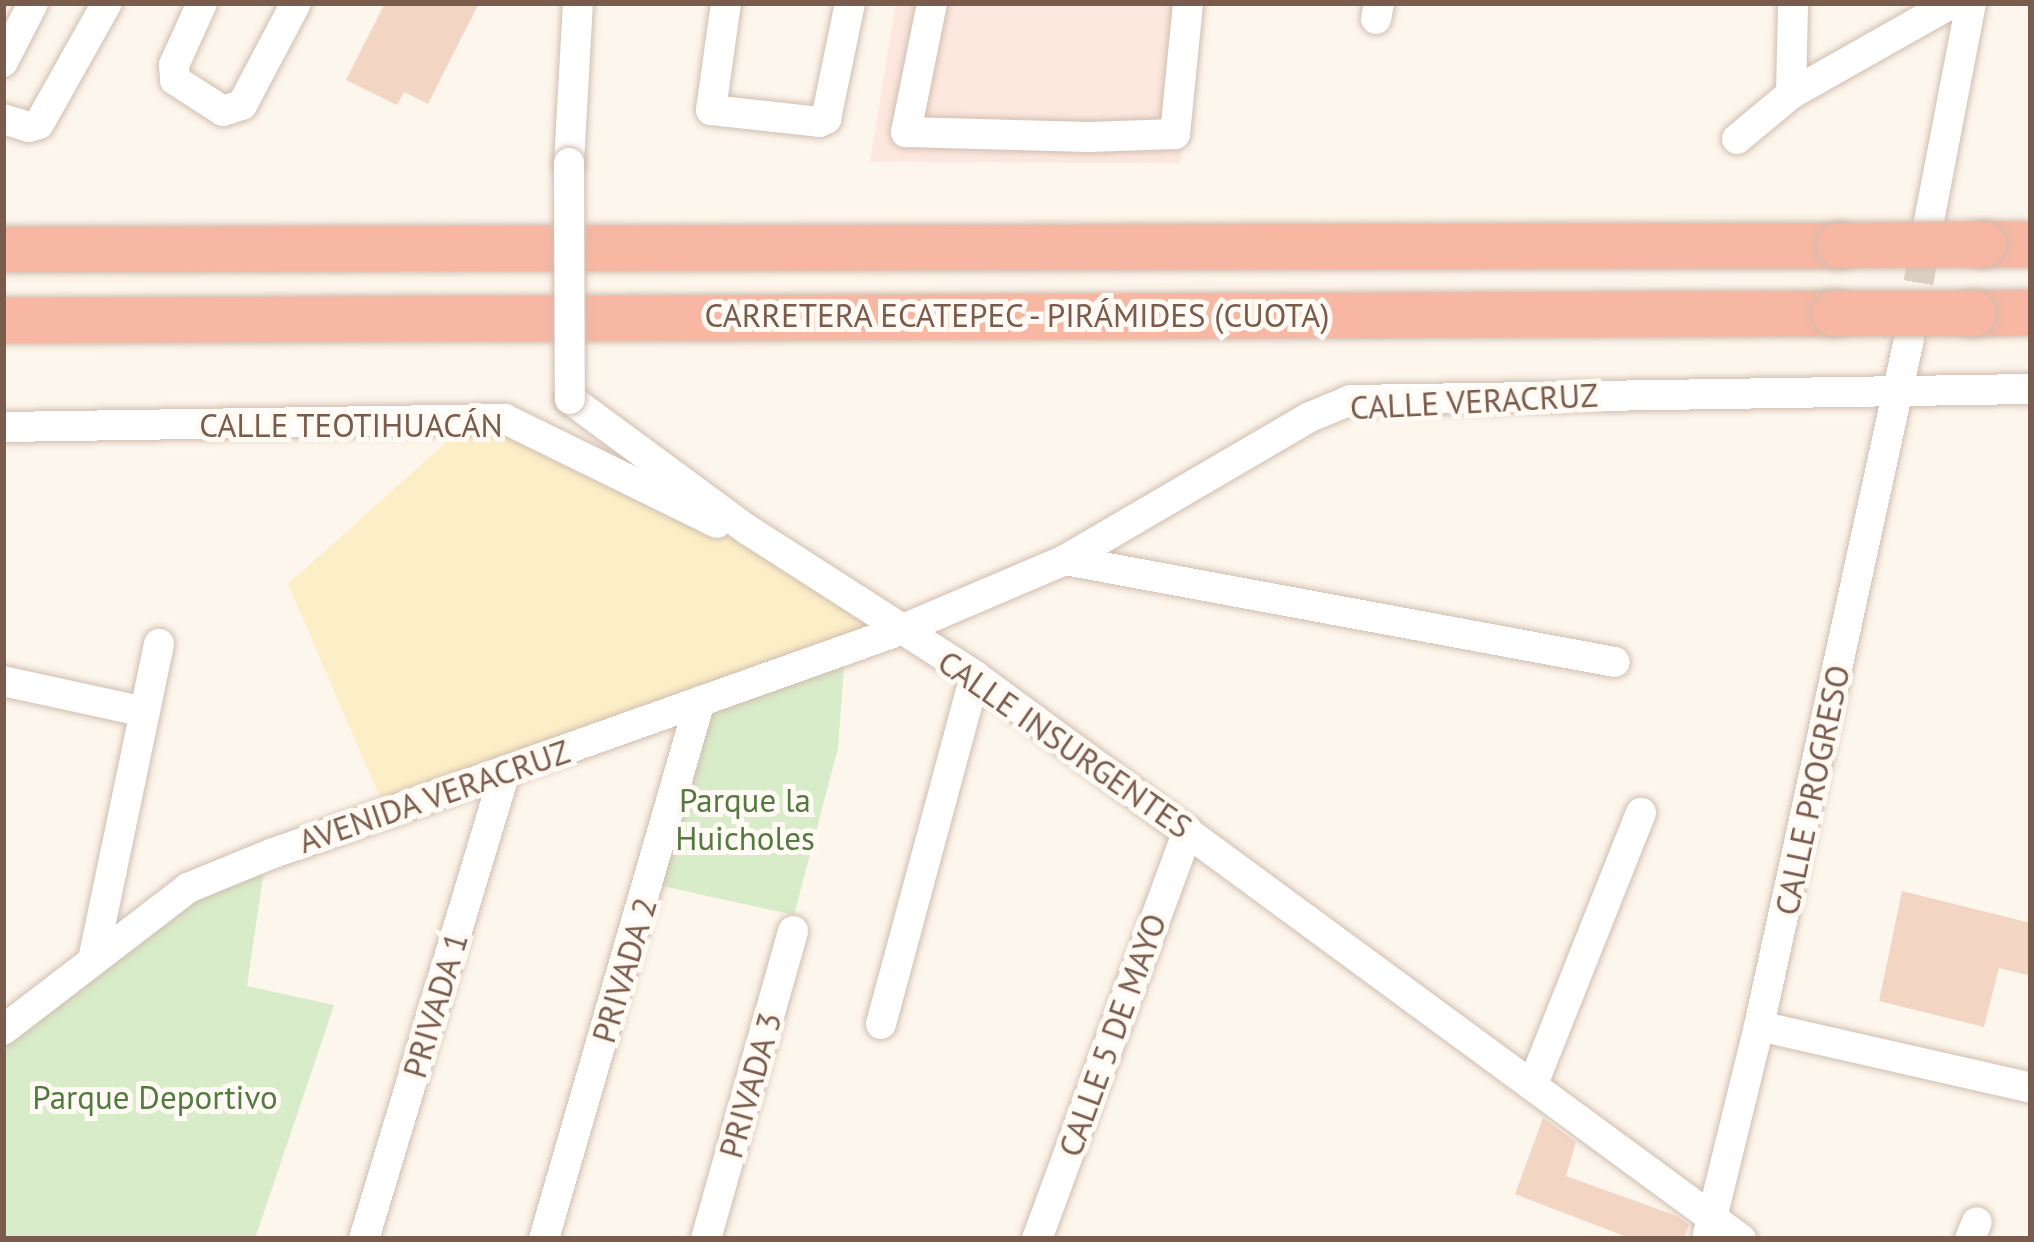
<!DOCTYPE html>
<html>
<head>
<meta charset="utf-8">
<style>
	body { margin:0 }
	#map { position:relative; width:2034px; height:1242px; overflow:hidden; background:#fdf6ec; font-family:"PT Sans",sans-serif }
	div>[style] { position:absolute }
	.commercial>* { inset:0; background:#fde8e0 }
	.green>* { inset:0; background:#d8ecc9 }
	.sand>* { inset:0; background:#fcefc7 }
	.building>* { inset:0; background:#f3d5c3 }
	.minor-tunnel>* { height:30px; margin-top:-15px; transform-origin:0; background:repeating-linear-gradient(90deg,#dcd0c4 0 30px,transparent 0 45px) }
	.roads { filter:drop-shadow(0 0 3px #d1beb0) drop-shadow(0 0 3px #d1beb0) }
	.minor>* { height:30px; margin:-15px; padding:0 15px; transform-origin:15px; border-radius:15px; background:#fff }
	.highway>* { height:45px; margin:-22.5px; padding:0 22.5px; transform-origin:22.5px; border-radius:22.5px; background:#f7b7a3 }
	.bridges { filter:drop-shadow(0 0 3px #d1beb0) drop-shadow(0 0 3px #d1beb0) }
	.minor-bridge>* { height:30px; margin:-15px; padding:0 15px; transform-origin:15px; border-radius:15px; background:#fff }
	.highway-bridge>* { height:45px; margin:-22.5px; padding:0 22.5px; transform-origin:22.5px; border-radius:22.5px; background:#f7b7a3 }
	span { translate:-50% -50%; white-space:nowrap; text-align:center; line-height:1.15; -webkit-text-stroke:10px #fffaf3; paint-order:stroke }
	.street-label { font-size:33px; color:#7a5c4d }
	.park-label { font-size:33px; color:#537a41 }
	.frame { position:absolute; inset:0; border:6px solid #7a5c4d; pointer-events:none }
</style>
</head>
<body>
<div id="map">
	<div class="commercial">
		<i style="clip-path:polygon(896px 3px,1202px 3px,1180px 163px,870px 162px)"></i>
	</div>
	<div class="green">
		<i style="clip-path:polygon(845px 654px,838px 748px,794px 915px,649px 883px,706px 701px)"></i>
		<i style="clip-path:polygon(267px 849px,247px 986px,334px 1005px,255px 1239px,3px 1239px,3px 1034px)"></i>
	</div>
	<div class="sand">
		<i style="clip-path:polygon(472px 419px,499px 419px,807px 573px,889px 633px,385px 809px,288px 584px)"></i>
	</div>
	<div class="building">
		<i style="clip-path:polygon(385px 3px,479px 3px,428px 104px,404px 92px,397px 105px,346px 80px)"></i>
		<i style="clip-path:polygon(1902px 891px,2031px 923px,2028px 975px,1999px 968px,1984px 1027px,1879px 1001px)"></i>
		<i style="clip-path:polygon(1543px 1118px,1576px 1142px,1566px 1176px,1677px 1216px,1689px 1225px,1684px 1239px,1632px 1239px,1515px 1194px)"></i>
	</div>
	<div class="minor-tunnel">
		<i style="left:1911px;top:327px;width:102px;rotate:-80.4deg"></i>
	</div>
	<div class="roads">
		<div class="minor">
			<i style="left:202px;top:3px;width:68px;rotate:114.3deg"></i>
			<i style="left:174px;top:65px;width:15px;rotate:86deg"></i>
			<i style="left:175px;top:80px;width:57px;rotate:32.9deg"></i>
			<i style="left:223px;top:111px;width:20px;rotate:-18deg"></i>
			<i style="left:242px;top:105px;width:115px;rotate:-62.1deg"></i>
			<i style="left:726px;top:3px;width:108px;rotate:98deg"></i>
			<i style="left:711px;top:110px;width:109px;rotate:6.3deg"></i>
			<i style="left:819px;top:122px;width:8px;rotate:-23deg"></i>
			<i style="left:826px;top:119px;width:118px;rotate:-78.3deg"></i>
			<i style="left:932px;top:3px;width:132px;rotate:101.4deg"></i>
			<i style="left:906px;top:132px;width:183px;rotate:1.6deg"></i>
			<i style="left:1089px;top:137px;width:86px;rotate:-2deg"></i>
			<i style="left:1175px;top:134px;width:132px;rotate:-84.3deg"></i>
			<i style="left:1376px;top:19px;width:16px;rotate:-79deg"></i>
			<i style="left:3px;top:62px;width:66px;rotate:-63deg"></i>
			<i style="left:1791px;top:94px;width:91px;rotate:-88.7deg"></i>
			<i style="left:3px;top:119px;width:27px;rotate:17deg"></i>
			<i style="left:29px;top:127px;width:10px;rotate:-17deg"></i>
			<i style="left:39px;top:124px;width:139px;rotate:-60.7deg"></i>
			<i style="left:1737px;top:139px;width:70px;rotate:-39.8deg"></i>
			<i style="left:1791px;top:94px;width:185px;rotate:-29.5deg"></i>
			<i style="left:569px;top:163px;width:160px;rotate:-86.8deg"></i>
			<i style="left:1929px;top:221px;width:222px;rotate:-79.1deg"></i>
			<i style="left:570px;top:399px;width:221px;rotate:36.4deg"></i>
			<i style="left:748px;top:530px;width:270px;rotate:32.7deg"></i>
			<i style="left:975px;top:676px;width:951px;rotate:36.32deg"></i>
			<i style="left:3px;top:427px;width:502px;rotate:-0.91deg"></i>
			<i style="left:505px;top:419px;width:236px;rotate:26.1deg"></i>
			<i style="left:1065px;top:560px;width:559px;rotate:10.51deg"></i>
			<i style="left:3px;top:681px;width:145px;rotate:12.3deg"></i>
			<i style="left:93px;top:960px;width:323px;rotate:-78.2deg"></i>
			<i style="left:881px;top:1024px;width:360px;rotate:-74.9deg"></i>
			<i style="left:1759px;top:1026px;width:279px;rotate:12.8deg"></i>
			<i style="left:3px;top:1030px;width:233px;rotate:-37.5deg"></i>
			<i style="left:188px;top:888px;width:90px;rotate:-22.3deg"></i>
			<i style="left:271px;top:854px;width:669px;rotate:-19.57deg"></i>
			<i style="left:901px;top:630px;width:178px;rotate:-23.1deg"></i>
			<i style="left:1065px;top:560px;width:284px;rotate:-30.3deg"></i>
			<i style="left:1310px;top:417px;width:44px;rotate:-22.5deg"></i>
			<i style="left:1351px;top:400px;width:680px;rotate:-0.93deg"></i>
			<i style="left:1533px;top:1084px;width:292px;rotate:-68.3deg"></i>
			<i style="left:1708px;top:1234px;width:214px;rotate:-76.2deg"></i>
			<i style="left:1759px;top:1026px;width:703px;rotate:-77.68deg"></i>
			<i style="left:364px;top:1239px;width:488px;rotate:-73.2deg"></i>
			<i style="left:544px;top:1239px;width:560px;rotate:-73.83deg"></i>
			<i style="left:706px;top:1239px;width:320px;rotate:-74.2deg"></i>
			<i style="left:1037px;top:1239px;width:435px;rotate:-69.7deg"></i>
			<i style="left:1970px;top:1239px;width:18px;rotate:-68deg"></i>
		</div>
		<div class="highway">
			<i style="left:1983px;top:244px;width:48px"></i>
			<i style="left:3px;top:249px;width:1836px;rotate:-0.12deg"></i>
			<i style="left:1973px;top:313px;width:58px;rotate:-1deg"></i>
			<i style="left:3px;top:320px;width:1831px;rotate:-0.22deg"></i>
		</div>
	</div>
	<div class="bridges">
		<div class="minor-bridge">
			<i style="left:569px;top:163px;width:236px;rotate:89.8deg"></i>
		</div>
		<div class="highway-bridge">
			<i style="left:1839px;top:245px;width:144px;rotate:-0.4deg"></i>
			<i style="left:1834px;top:313px;width:139px"></i>
		</div>
	</div>
	<div class="street-label">
		<span style="left:1017px;top:315px">CARRETERA ECATEPEC - PIRÁMIDES (CUOTA)</span>
		<span style="left:1474px;top:401px;rotate:-3deg">CALLE VERACRUZ</span>
		<span style="left:351px;top:425px">CALLE TEOTIHUACÁN</span>
		<span style="left:1065px;top:744px;rotate:35deg">CALLE INSURGENTES</span>
		<span style="left:1812px;top:790px;rotate:-78deg">CALLE PROGRESO</span>
		<span style="left:434px;top:796px;rotate:-19deg">AVENIDA VERACRUZ</span>
		<span style="left:624px;top:970px;rotate:-73deg">PRIVADA 2</span>
		<span style="left:435px;top:1005px;rotate:-73deg">PRIVADA 1</span>
		<span style="left:1112px;top:1035px;rotate:-70deg">CALLE 5 DE MAYO</span>
		<span style="left:750px;top:1085px;rotate:-74deg">PRIVADA 3</span>
	</div>
	<div class="park-label">
		<span style="left:745px;top:819px">Parque la<br>Huicholes</span>
		<span style="left:155px;top:1097px">Parque Deportivo</span>
	</div>
	<div class="frame"></div>
</div>
</body>
</html>
